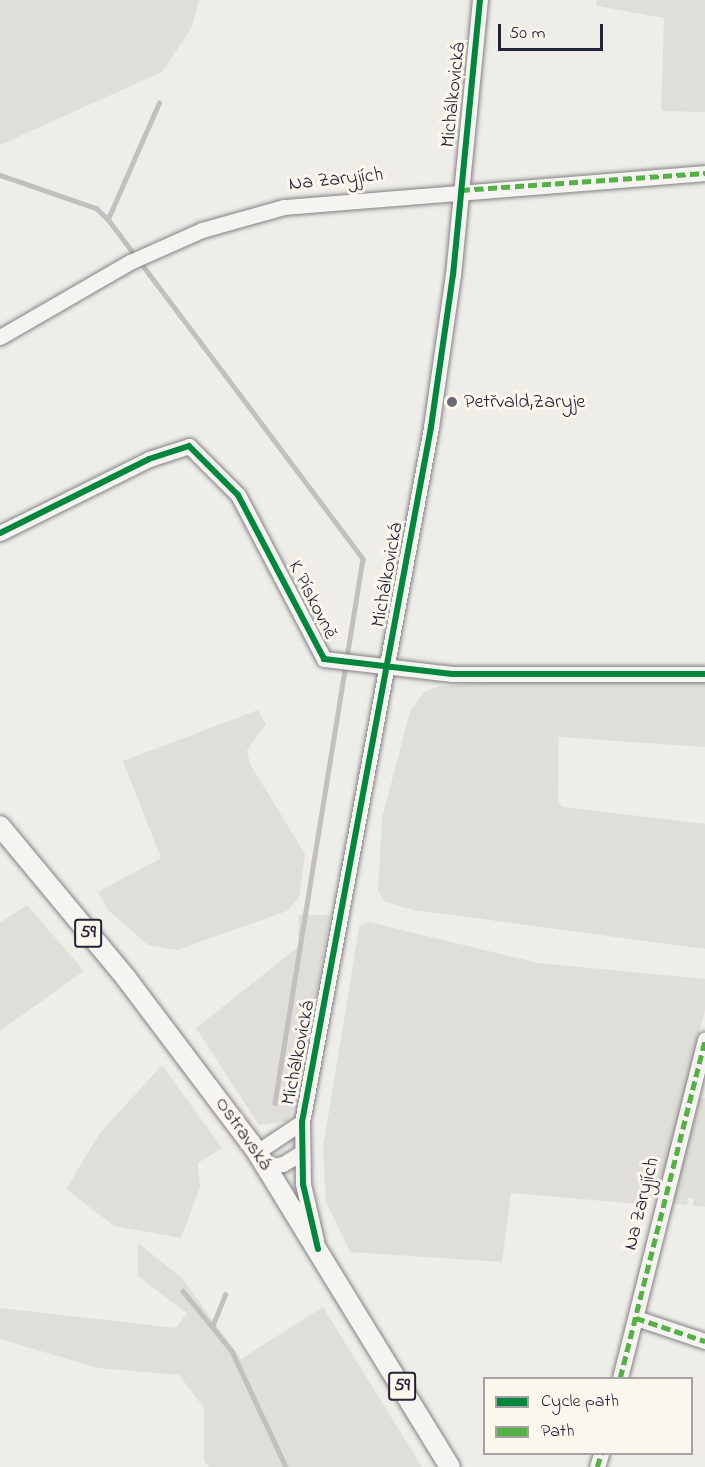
<!DOCTYPE html>
<html>
<head>
<meta charset="utf-8">
<style>
	body { margin:0 }
	#map { position:relative; width:705px; height:1467px; overflow:hidden; background:#efede8; font-family:"Indie Flower",sans-serif }
	div>[style] { position:absolute }
	.green>* { inset:0; background:#e0ded9 }
	.stream>* { height:4.5px; margin:-2.25px; padding:0 2.25px; transform-origin:2.25px; border-radius:2.25px; background:#c2bfbf }
	.roads { filter:drop-shadow(0 0 2px #838284) drop-shadow(0 0 2px #838284) }
	.minor>* { height:15px; margin:-7.5px; padding:0 7.5px; transform-origin:7.5px; border-radius:7.5px; background:#f5f4f0 }
	.major>* { height:20px; margin:-10px; padding:0 10px; transform-origin:10px; border-radius:10px; background:#f5f4f0 }
	.quiet>* { height:4.5px; margin-top:-2.25px; transform-origin:0; background:repeating-linear-gradient(90deg,#55b146 0 9px,transparent 0 13.5px) }
	.cycleway>* { height:6px; margin:-3px; padding:0 3px; transform-origin:3px; border-radius:3px; background:#00873e }
	.dots>* { width:16px; height:16px; translate:-50% -50%; box-sizing:border-box; border:3px solid #fbf7ec; border-radius:50% }
	span { translate:-50% -50%; white-space:nowrap; text-align:center; line-height:1.15; -webkit-text-stroke:6px #fbf7ec; paint-order:stroke }
	.shield-label span { padding:2px 4px; background:#fbf7ec; border:2px solid; border-radius:4px; -webkit-text-stroke-width:0 }
	.shield-label { font-size:18px; color:#22223b; font-weight:700 }
	.street-label { font-size:20px; color:#22223b }
	.poi-label { font-size:20px; color:#22223b }
	.left { translate:0 -50%; text-align:left }
	.legend { position:absolute; left:483px; top:1377px; width:210px; height:78px; box-sizing:border-box; background:#fbf7ec; border:2px solid #a4a2a5; margin:0; padding:8px 10px; list-style:none; font-size:18px; color:#22223b }
	.legend li { display:flex; align-items:center; gap:12px; height:30px }
	.legend b { width:30px; border:2px solid #a4a2a5 }
	.scale { position:absolute; left:498px; top:24px; width:105px; height:27px; box-sizing:border-box; border:3px solid #22223b; border-top:0; padding-left:8px; font-size:18px; line-height:21px; white-space:nowrap; color:#22223b; -webkit-text-stroke:4px #fbf7ec; paint-order:stroke }
</style>
</head>
<body>
<div id="map">
	<div class="green">
		<i style="clip-path:polygon(0 0,199px 0,192px 27px,162px 72px,0 145px)"></i>
		<i style="clip-path:polygon(596px 0,705px 0,705px 112px,661px 111px,664px 18px,597px 6px)"></i>
		<i style="clip-path:polygon(566px 677px,705px 680px,705px 747px,559px 737px,558px 801px,563px 807px,705px 824px,705px 949px,414px 910px,385px 902px,378px 891px,382px 818px,410px 712px,424px 692px,440px 686px)"></i>
		<i style="clip-path:polygon(258px 710px,266px 724px,247px 750px,250px 764px,305px 854px,299px 898px,287px 911px,177px 950px,148px 945px,109px 911px,98px 892px,161px 858px,123px 761px)"></i>
		<i style="clip-path:polygon(27px 905px,84px 971px,0 1031px,0 923px)"></i>
		<i style="clip-path:polygon(299px 915px,330px 915px,296px 1104px,287px 1121px,259px 1125px,196px 1028px,298px 947px)"></i>
		<i style="clip-path:polygon(369px 922px,538px 963px,705px 979px,705px 1010px,659px 1196px,639px 1204px,511px 1193px,502px 1262px,350px 1252px,326px 1202px,323px 1148px,359px 927px)"></i>
		<i style="clip-path:polygon(162px 1065px,222px 1148px,198px 1163px,200px 1187px,181px 1238px,114px 1226px,66px 1189px,99px 1134px)"></i>
		<i style="clip-path:polygon(705px 1098px,705px 1207px,693px 1206px,694px 1199px,688px 1198px,687px 1205px,672px 1203px,695px 1100px)"></i>
		<i style="clip-path:polygon(138px 1243px,182px 1278px,241px 1359px,323px 1307px,422px 1467px,210px 1467px,204px 1461px,204px 1408px,179px 1375px,98px 1368px,0 1339px,0 1308px,176px 1328px,187px 1313px,138px 1276px)"></i>
	</div>
	<div class="stream">
		<i style="left:0;top:175px;width:102px;rotate:19deg"></i>
		<i style="left:96px;top:208px;width:16px;rotate:43deg"></i>
		<i style="left:108px;top:219px;width:425px;rotate:53.1deg"></i>
		<i style="left:363px;top:559px;width:551px;rotate:99.19deg"></i>
		<i style="left:108px;top:219px;width:127px;rotate:-66.3deg"></i>
		<i style="left:183px;top:1291px;width:77px;rotate:50.8deg"></i>
		<i style="left:232px;top:1351px;width:128px;rotate:65deg"></i>
		<i style="left:212px;top:1327px;width:35px;rotate:-68deg"></i>
	</div>
	<div class="roads">
		<div class="minor">
			<i style="left:0;top:337px;width:150px;rotate:-30deg"></i>
			<i style="left:130px;top:262px;width:79px;rotate:-24deg"></i>
			<i style="left:202px;top:230px;width:85px;rotate:-15.7deg"></i>
			<i style="left:284px;top:207px;width:422px;rotate:-4.6deg"></i>
			<i style="left:0;top:533px;width:166px;rotate:-26.4deg"></i>
			<i style="left:149px;top:459px;width:42px;rotate:-18deg"></i>
			<i style="left:189px;top:446px;width:69px;rotate:45deg"></i>
			<i style="left:238px;top:495px;width:185px;rotate:62.3deg"></i>
			<i style="left:324px;top:659px;width:129px;rotate:6.7deg"></i>
			<i style="left:452px;top:674px;width:253px"></i>
			<i style="left:257px;top:1152px;width:54px;rotate:-33.7deg"></i>
			<i style="left:267px;top:1167px;width:16px;rotate:-11deg"></i>
			<i style="left:283px;top:1164px;width:22px;rotate:-32deg"></i>
			<i style="left:316px;top:1240px;width:57px;rotate:-103.1deg"></i>
			<i style="left:303px;top:1184px;width:62px;rotate:-90.9deg"></i>
			<i style="left:302px;top:1122px;width:707px;rotate:-79.48deg"></i>
			<i style="left:431px;top:427px;width:154px;rotate:-81.8deg"></i>
			<i style="left:453px;top:275px;width:276px;rotate:-84.4deg"></i>
			<i style="left:636px;top:1318px;width:73px;rotate:18.4deg"></i>
			<i style="left:620px;top:1378px;width:349px;rotate:-75.9deg"></i>
			<i style="left:597px;top:1467px;width:14px;rotate:-73deg"></i>
		</div>
		<div class="major">
			<i style="left:0;top:826px;width:197px;rotate:50.3deg"></i>
			<i style="left:126px;top:978px;width:218px;rotate:53deg"></i>
			<i style="left:257px;top:1152px;width:369px;rotate:58.5deg"></i>
		</div>
	</div>
	<div class="quiet">
		<i style="left:461px;top:190px;width:245px;rotate:-4deg"></i>
		<i style="left:636px;top:1318px;width:73px;rotate:18.4deg"></i>
		<i style="left:620px;top:1378px;width:349px;rotate:-75.9deg"></i>
		<i style="left:597px;top:1467px;width:14px;rotate:-73deg"></i>
	</div>
	<div class="cycleway">
		<i style="left:0;top:533px;width:166px;rotate:-26.4deg"></i>
		<i style="left:149px;top:459px;width:42px;rotate:-18deg"></i>
		<i style="left:189px;top:446px;width:69px;rotate:45deg"></i>
		<i style="left:238px;top:495px;width:185px;rotate:62.3deg"></i>
		<i style="left:324px;top:659px;width:129px;rotate:6.7deg"></i>
		<i style="left:452px;top:674px;width:253px"></i>
		<i style="left:318px;top:1249px;width:67px;rotate:-103deg"></i>
		<i style="left:303px;top:1184px;width:62px;rotate:-90.9deg"></i>
		<i style="left:302px;top:1122px;width:707px;rotate:-79.48deg"></i>
		<i style="left:431px;top:427px;width:154px;rotate:-81.8deg"></i>
		<i style="left:453px;top:275px;width:276px;rotate:-84.4deg"></i>
	</div>
	<div class="dots">
		<i style="left:452px;top:402px;background:#6a6978"></i>
	</div>
	<div class="shield-label">
		<span style="left:88px;top:933px">59</span>
		<span style="left:402px;top:1386px">59</span>
	</div>
	<div class="street-label">
		<span style="left:454px;top:95px;rotate:-84deg">Michálkovická</span>
		<span style="left:336px;top:180px;rotate:-6deg">Na Zaryjích</span>
		<span style="left:388px;top:575px;rotate:-80deg">Michálkovická</span>
		<span style="left:312px;top:600px;rotate:63deg">K Pískovně</span>
		<span style="left:299px;top:1053px;rotate:-79deg">Michálkovická</span>
		<span style="left:243px;top:1134px;rotate:55deg">Ostravská</span>
		<span style="left:642px;top:1204px;rotate:-76deg">Na Zaryjích</span>
	</div>
	<div class="poi-label">
		<span class="left" style="left:464px;top:402px">Petřvald,Zaryje</span>
	</div>
	<ul class="legend">
	<li><b style="height:8px;background:#00873e"></b>Cycle path</li>
	<li><b style="height:8px;background:#55b146"></b>Path</li>
	</ul>
	<div class="scale">50 m</div>
</div>
</body>
</html>
